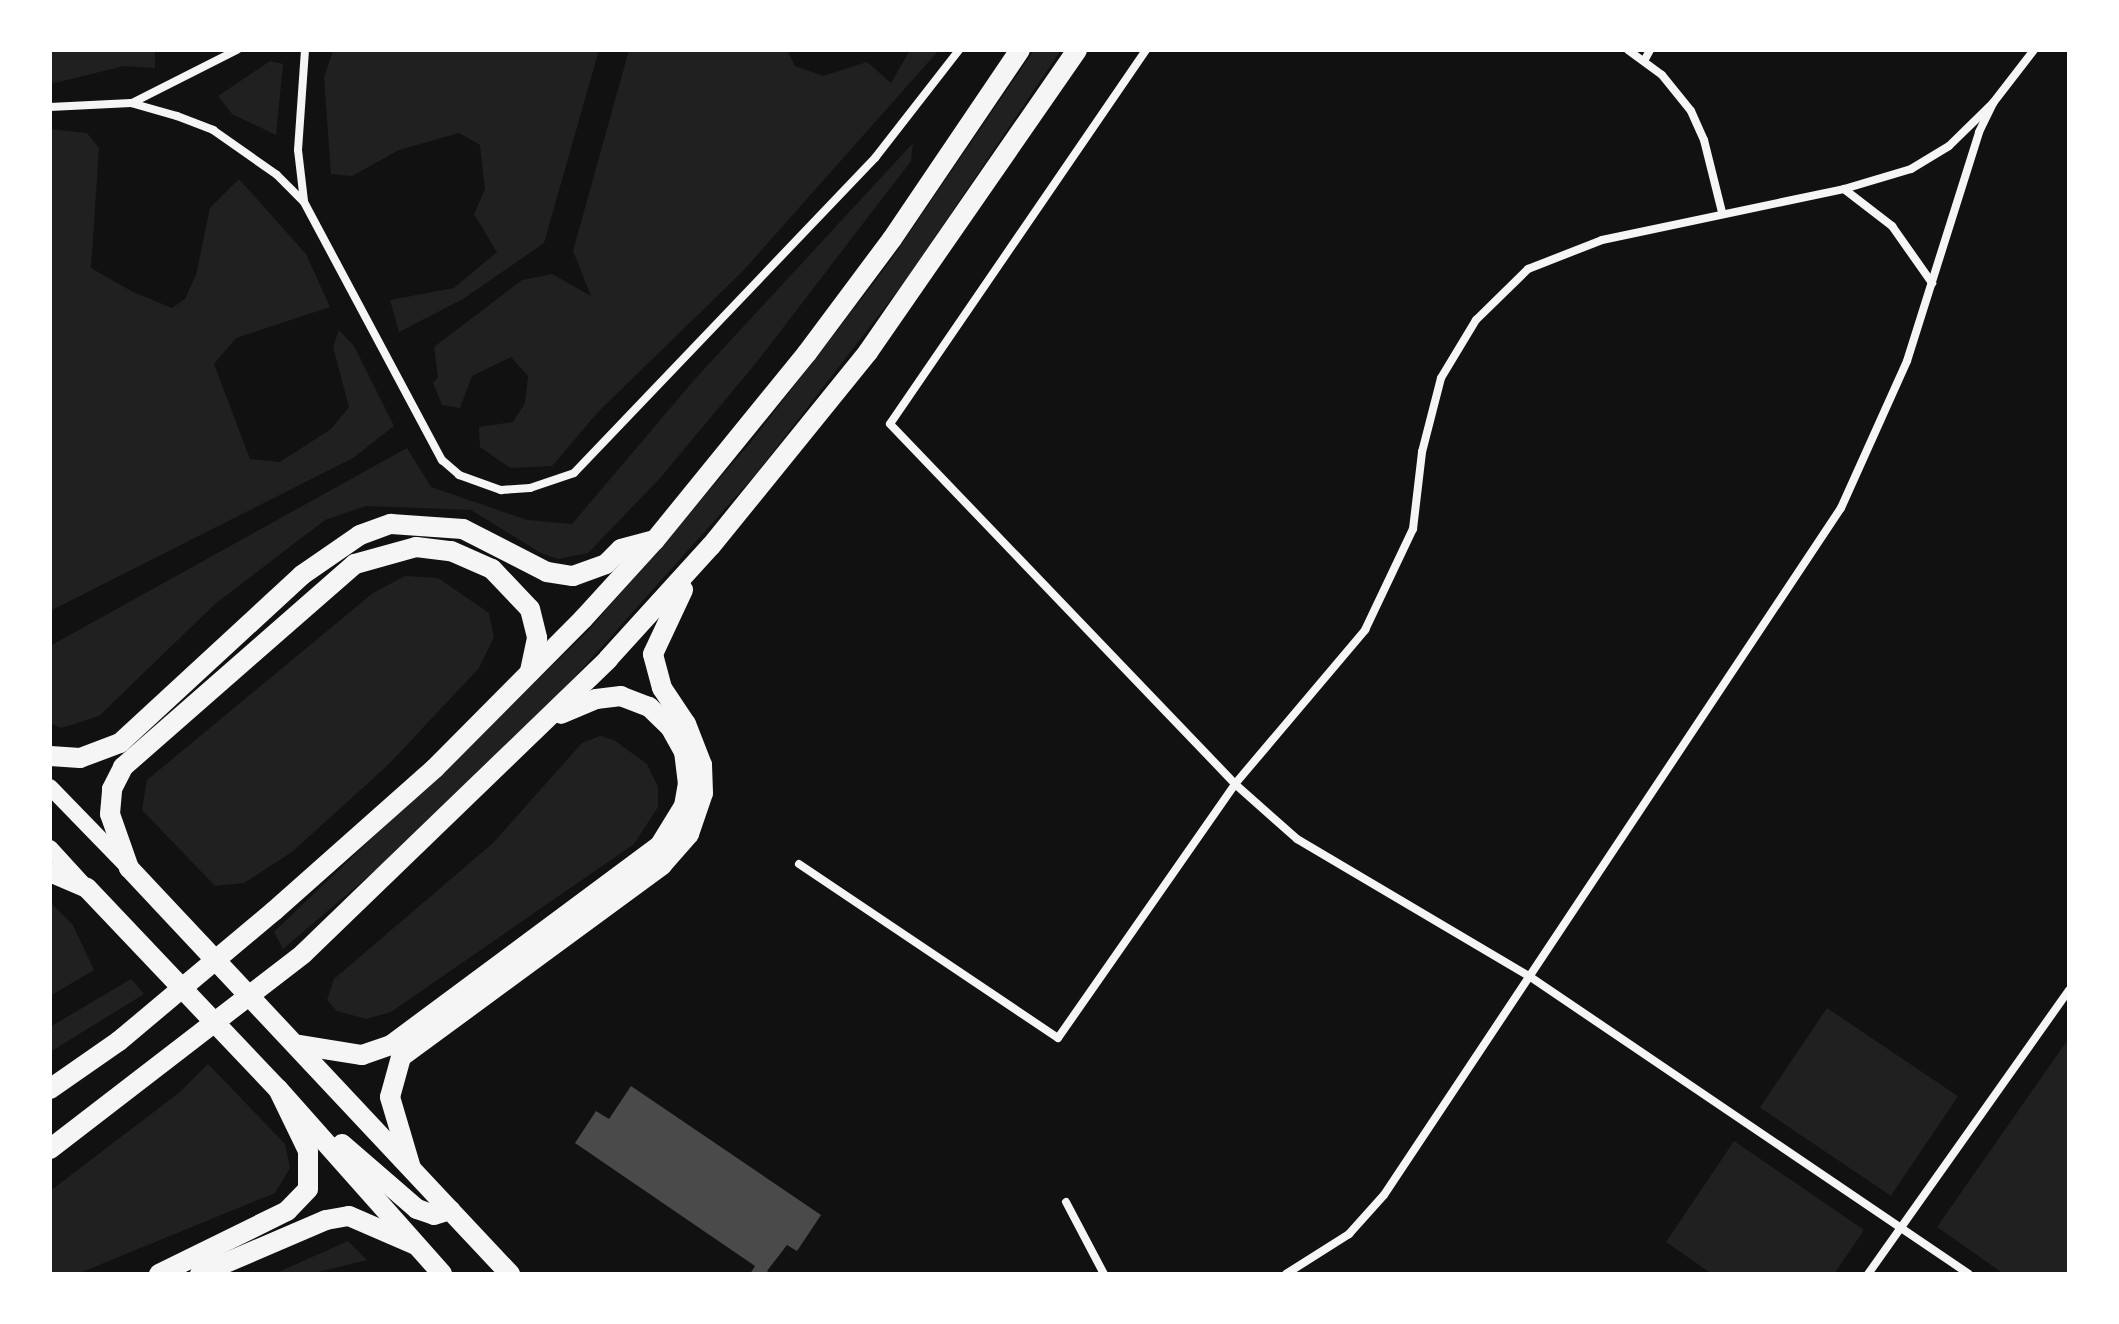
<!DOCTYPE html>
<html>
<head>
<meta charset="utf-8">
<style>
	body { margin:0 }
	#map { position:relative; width:2119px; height:1324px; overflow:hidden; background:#111; font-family:"Space Grotesk",sans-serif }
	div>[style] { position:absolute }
	.green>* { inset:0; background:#202020; transform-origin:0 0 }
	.building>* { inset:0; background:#4a4a4a }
	.minor>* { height:8px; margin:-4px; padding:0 4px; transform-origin:4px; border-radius:4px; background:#f5f5f5 }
	.secondary>* { height:16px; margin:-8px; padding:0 8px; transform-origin:8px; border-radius:8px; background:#f5f5f5 }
	.primary>* { height:20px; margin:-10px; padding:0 10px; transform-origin:10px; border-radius:10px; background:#f5f5f5 }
	.trunk>* { height:20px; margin:-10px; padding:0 10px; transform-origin:10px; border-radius:10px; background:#f5f5f5 }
	span { translate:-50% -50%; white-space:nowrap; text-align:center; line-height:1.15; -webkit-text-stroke:7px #fff; paint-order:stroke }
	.frame { position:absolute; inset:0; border:52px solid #fff; pointer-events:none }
</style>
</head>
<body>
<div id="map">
	<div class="green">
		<i style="clip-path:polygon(50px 50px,155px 50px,155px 68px,124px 66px,50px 84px)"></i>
		<i style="clip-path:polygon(333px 50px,599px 50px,544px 243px,463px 299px,399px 332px,390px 300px,454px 288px,497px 252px,474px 214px,485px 189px,480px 145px,459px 133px,399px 150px,352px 176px,331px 174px,324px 78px)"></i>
		<i style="clip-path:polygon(629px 50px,787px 50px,795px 66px,823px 76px,867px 62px,891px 83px,910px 50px,939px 50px,743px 271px,599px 411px,552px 466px,510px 468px,480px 447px,479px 427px,513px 422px,525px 403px,528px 376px,511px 357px,472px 376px,460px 408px,442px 405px,433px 383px,438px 377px,434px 347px,522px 280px,552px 274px,591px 296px,573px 251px)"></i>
		<i style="clip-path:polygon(1034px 50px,1061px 50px,906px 280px,756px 474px,565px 688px,399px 850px,283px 949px,274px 932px,588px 631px,750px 443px,886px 267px)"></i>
		<i style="clip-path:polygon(270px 61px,283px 64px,276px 135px,232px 114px,218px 96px)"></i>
		<i style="clip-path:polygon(50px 129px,87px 133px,99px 148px,91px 268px,133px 292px,172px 308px,185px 299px,196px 275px,210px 208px,239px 179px,306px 254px,330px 307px,236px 338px,214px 364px,250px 459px,280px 462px,331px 429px,349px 407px,333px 347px,339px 330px,354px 346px,394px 426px,353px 458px,50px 611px)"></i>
		<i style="clip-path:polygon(913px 143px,911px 161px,756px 363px,661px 477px,588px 553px,558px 559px,541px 553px,471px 510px,366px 506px,325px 520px,215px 604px,99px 716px,61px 728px,50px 723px,50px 646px,407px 448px,431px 487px,527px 520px,572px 524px,695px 379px)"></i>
		<i style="clip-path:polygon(405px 576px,438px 578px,489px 613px,494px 637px,479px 668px,388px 765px,292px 852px,244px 883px,215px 886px,142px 810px,147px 780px,373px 593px)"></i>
		<i style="clip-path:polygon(600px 736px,614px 740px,647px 764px,658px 787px,658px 807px,634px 844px,391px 1012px,366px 1019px,337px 1011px,327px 1000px,334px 979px,493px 843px,582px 743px)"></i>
		<i style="clip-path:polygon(50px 902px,73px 925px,94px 970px,50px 996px)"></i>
		<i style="clip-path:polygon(131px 979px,144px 994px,50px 1052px,50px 1027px)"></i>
		<i style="left:1827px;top:1008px;width:158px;height:120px;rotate:34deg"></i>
		<i style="clip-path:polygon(2069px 1038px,2069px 1274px,2004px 1274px,1937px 1227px)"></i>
		<i style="clip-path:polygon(208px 1064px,285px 1144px,290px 1168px,275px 1193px,77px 1274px,50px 1274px,50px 1191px,180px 1092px)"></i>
		<i style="clip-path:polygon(1734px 1141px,1864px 1230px,1834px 1274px,1712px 1274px,1666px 1242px)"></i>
		<i style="clip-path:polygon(348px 1241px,367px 1260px,310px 1274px,274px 1274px)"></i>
	</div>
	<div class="building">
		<i style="clip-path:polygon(631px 1086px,821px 1215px,797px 1251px,787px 1245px,767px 1271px,772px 1274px,750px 1274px,755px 1266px,575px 1143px,596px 1111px,609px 1119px)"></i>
	</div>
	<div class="minor">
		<i style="left:1146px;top:50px;width:453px;rotate:124.4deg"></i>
		<i style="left:890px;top:424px;width:499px;rotate:46.2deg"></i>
		<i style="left:1235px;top:784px;width:83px;rotate:41.6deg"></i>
		<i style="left:1297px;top:839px;width:269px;rotate:30.6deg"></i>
		<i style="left:1529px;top:976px;width:531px;rotate:34.11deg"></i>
		<i style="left:1628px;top:50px;width:42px;rotate:36.3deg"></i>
		<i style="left:1662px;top:75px;width:46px;rotate:51.1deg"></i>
		<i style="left:1691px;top:111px;width:32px;rotate:66deg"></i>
		<i style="left:1704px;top:140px;width:74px;rotate:76deg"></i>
		<i style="left:1644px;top:61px;width:13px;rotate:-61deg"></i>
		<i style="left:132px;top:103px;width:118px;rotate:-26.8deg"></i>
		<i style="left:50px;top:107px;width:81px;rotate:-2.8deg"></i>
		<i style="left:131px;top:103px;width:48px;rotate:15.8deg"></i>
		<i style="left:177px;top:116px;width:39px;rotate:21deg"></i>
		<i style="left:213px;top:130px;width:78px;rotate:35.1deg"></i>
		<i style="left:277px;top:175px;width:38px;rotate:45deg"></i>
		<i style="left:304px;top:202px;width:293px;rotate:61.9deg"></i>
		<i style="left:442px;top:460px;width:23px;rotate:41deg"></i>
		<i style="left:459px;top:475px;width:45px;rotate:19.7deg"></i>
		<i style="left:501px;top:490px;width:29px;rotate:-4deg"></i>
		<i style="left:530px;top:488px;width:46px;rotate:-18.8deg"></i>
		<i style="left:574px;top:473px;width:436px;rotate:-46.3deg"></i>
		<i style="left:875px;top:158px;width:137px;rotate:-52.1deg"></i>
		<i style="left:1844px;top:189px;width:61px;rotate:37.6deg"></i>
		<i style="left:1892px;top:226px;width:70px;rotate:54.9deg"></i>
		<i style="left:304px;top:201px;width:51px;rotate:-96.7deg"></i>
		<i style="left:298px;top:150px;width:100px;rotate:-86deg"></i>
		<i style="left:799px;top:864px;width:312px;rotate:33.9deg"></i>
		<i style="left:1058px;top:1038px;width:310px;rotate:-55.1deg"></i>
		<i style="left:1235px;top:784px;width:202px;rotate:-49.8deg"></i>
		<i style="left:1365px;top:630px;width:112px;rotate:-64.6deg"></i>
		<i style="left:1413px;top:529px;width:78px;rotate:-83.3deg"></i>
		<i style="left:1422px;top:452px;width:76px;rotate:-75.6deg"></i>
		<i style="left:1441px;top:378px;width:68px;rotate:-58.9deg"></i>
		<i style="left:1476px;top:320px;width:73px;rotate:-44.4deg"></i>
		<i style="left:1528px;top:269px;width:79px;rotate:-21.4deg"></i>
		<i style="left:1602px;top:240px;width:247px;rotate:-11.9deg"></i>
		<i style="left:1844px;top:189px;width:70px;rotate:-16.6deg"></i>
		<i style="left:1911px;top:169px;width:44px;rotate:-31.2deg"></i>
		<i style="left:1949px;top:146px;width:62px;rotate:-44.3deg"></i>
		<i style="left:1066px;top:1202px;width:81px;rotate:62.2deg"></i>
		<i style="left:1286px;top:1274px;width:75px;rotate:-32.4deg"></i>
		<i style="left:1349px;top:1234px;width:52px;rotate:-48.1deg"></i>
		<i style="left:1384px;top:1195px;width:825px;rotate:-56.37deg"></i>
		<i style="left:1841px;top:508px;width:161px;rotate:-65.8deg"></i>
		<i style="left:1907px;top:361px;width:240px;rotate:-72.5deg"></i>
		<i style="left:1979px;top:132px;width:32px;rotate:-64deg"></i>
		<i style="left:1993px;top:103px;width:67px;rotate:-52.3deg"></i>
		<i style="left:1868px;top:1274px;width:348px;rotate:-54.7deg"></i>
	</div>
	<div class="secondary">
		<i style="left:50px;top:787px;width:107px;rotate:45.8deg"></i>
		<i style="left:50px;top:848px;width:50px;rotate:47.4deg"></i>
	</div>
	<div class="primary">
		<i style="left:129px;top:868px;width:557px;rotate:46.82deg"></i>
		<i style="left:87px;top:888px;width:277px;rotate:46.5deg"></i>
		<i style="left:278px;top:1089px;width:247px;rotate:48.4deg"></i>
		<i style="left:342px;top:1144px;width:99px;rotate:40.9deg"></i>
		<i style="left:417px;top:1209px;width:18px;rotate:19deg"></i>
		<i style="left:434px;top:1215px;width:17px;rotate:-17deg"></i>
	</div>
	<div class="trunk">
		<i style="left:50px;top:756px;width:30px;rotate:4deg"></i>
		<i style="left:80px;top:758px;width:43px;rotate:-20.6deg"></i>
		<i style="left:120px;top:743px;width:248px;rotate:-42.7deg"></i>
		<i style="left:302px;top:575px;width:70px;rotate:-34.6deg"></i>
		<i style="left:360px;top:535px;width:33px;rotate:-20deg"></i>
		<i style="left:391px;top:524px;width:72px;rotate:4deg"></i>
		<i style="left:463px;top:529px;width:94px;rotate:27.1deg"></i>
		<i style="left:547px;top:572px;width:26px;rotate:9deg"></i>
		<i style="left:573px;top:576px;width:35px;rotate:-20deg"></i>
		<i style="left:606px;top:564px;width:21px;rotate:-45deg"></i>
		<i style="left:621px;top:549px;width:35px;rotate:-15deg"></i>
		<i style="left:129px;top:868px;width:57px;rotate:-109.4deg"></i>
		<i style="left:110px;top:814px;width:25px;rotate:-85deg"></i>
		<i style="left:112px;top:789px;width:25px;rotate:-63deg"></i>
		<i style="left:123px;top:767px;width:308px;rotate:-41.2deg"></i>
		<i style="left:355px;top:564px;width:63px;rotate:-15.6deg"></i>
		<i style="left:416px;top:547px;width:35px;rotate:7deg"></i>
		<i style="left:451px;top:551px;width:45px;rotate:23.7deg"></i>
		<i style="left:492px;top:569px;width:55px;rotate:46.5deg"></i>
		<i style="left:530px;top:609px;width:30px;rotate:76deg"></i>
		<i style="left:537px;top:638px;width:35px;rotate:102deg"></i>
		<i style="left:50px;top:872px;width:40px;rotate:23.4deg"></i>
		<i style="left:299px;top:1045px;width:64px;rotate:9deg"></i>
		<i style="left:362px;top:1055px;width:31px;rotate:-19deg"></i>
		<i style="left:391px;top:1045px;width:335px;rotate:-36.6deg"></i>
		<i style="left:660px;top:845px;width:46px;rotate:-58.4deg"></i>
		<i style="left:684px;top:806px;width:22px;rotate:-80deg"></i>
		<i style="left:688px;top:784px;width:32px;rotate:-97deg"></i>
		<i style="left:684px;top:752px;width:29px;rotate:-119deg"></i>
		<i style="left:670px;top:727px;width:29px;rotate:-136deg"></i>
		<i style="left:649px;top:707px;width:30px;rotate:-159deg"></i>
		<i style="left:621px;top:696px;width:25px;rotate:173deg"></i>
		<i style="left:596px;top:699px;width:38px;rotate:157deg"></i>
		<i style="left:50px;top:1089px;width:84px;rotate:-34.8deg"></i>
		<i style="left:119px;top:1041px;width:202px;rotate:-40deg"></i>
		<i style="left:274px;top:911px;width:215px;rotate:-41.6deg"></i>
		<i style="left:435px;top:768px;width:210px;rotate:-45.2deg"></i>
		<i style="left:583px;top:619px;width:107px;rotate:-47.7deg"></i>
		<i style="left:655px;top:540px;width:241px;rotate:-50.9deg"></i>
		<i style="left:807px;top:353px;width:142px;rotate:-53.3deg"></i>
		<i style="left:892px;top:239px;width:228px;rotate:-55.9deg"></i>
		<i style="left:50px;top:1149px;width:319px;rotate:-37.6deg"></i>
		<i style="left:303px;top:954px;width:424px;rotate:-44deg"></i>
		<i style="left:608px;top:659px;width:153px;rotate:-47.7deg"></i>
		<i style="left:711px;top:546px;width:250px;rotate:-51deg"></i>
		<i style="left:868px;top:352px;width:367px;rotate:-55.3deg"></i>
		<i style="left:411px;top:1168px;width:74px;rotate:-106.5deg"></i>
		<i style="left:390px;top:1097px;width:41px;rotate:-74.6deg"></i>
		<i style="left:401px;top:1057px;width:324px;rotate:-36.3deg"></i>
		<i style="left:662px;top:865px;width:41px;rotate:-48.9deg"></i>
		<i style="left:689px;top:834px;width:43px;rotate:-71.1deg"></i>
		<i style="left:703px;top:793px;width:28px;rotate:-92deg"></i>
		<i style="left:702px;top:765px;width:44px;rotate:-111.3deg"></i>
		<i style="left:686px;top:724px;width:43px;rotate:-123.7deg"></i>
		<i style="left:662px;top:688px;width:35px;rotate:-105deg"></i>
		<i style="left:653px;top:654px;width:71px;rotate:-64.9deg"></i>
		<i style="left:159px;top:1274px;width:143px;rotate:-26.2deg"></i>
		<i style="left:287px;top:1211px;width:30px;rotate:-46deg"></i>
		<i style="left:308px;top:1189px;width:38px;rotate:-90deg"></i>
		<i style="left:308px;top:1151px;width:69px;rotate:-115.8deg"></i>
		<i style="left:200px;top:1274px;width:137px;rotate:-23.2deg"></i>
		<i style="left:326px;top:1220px;width:23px;rotate:-10deg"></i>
		<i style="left:349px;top:1216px;width:73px;rotate:23.4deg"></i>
	</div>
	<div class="frame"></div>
</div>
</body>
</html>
